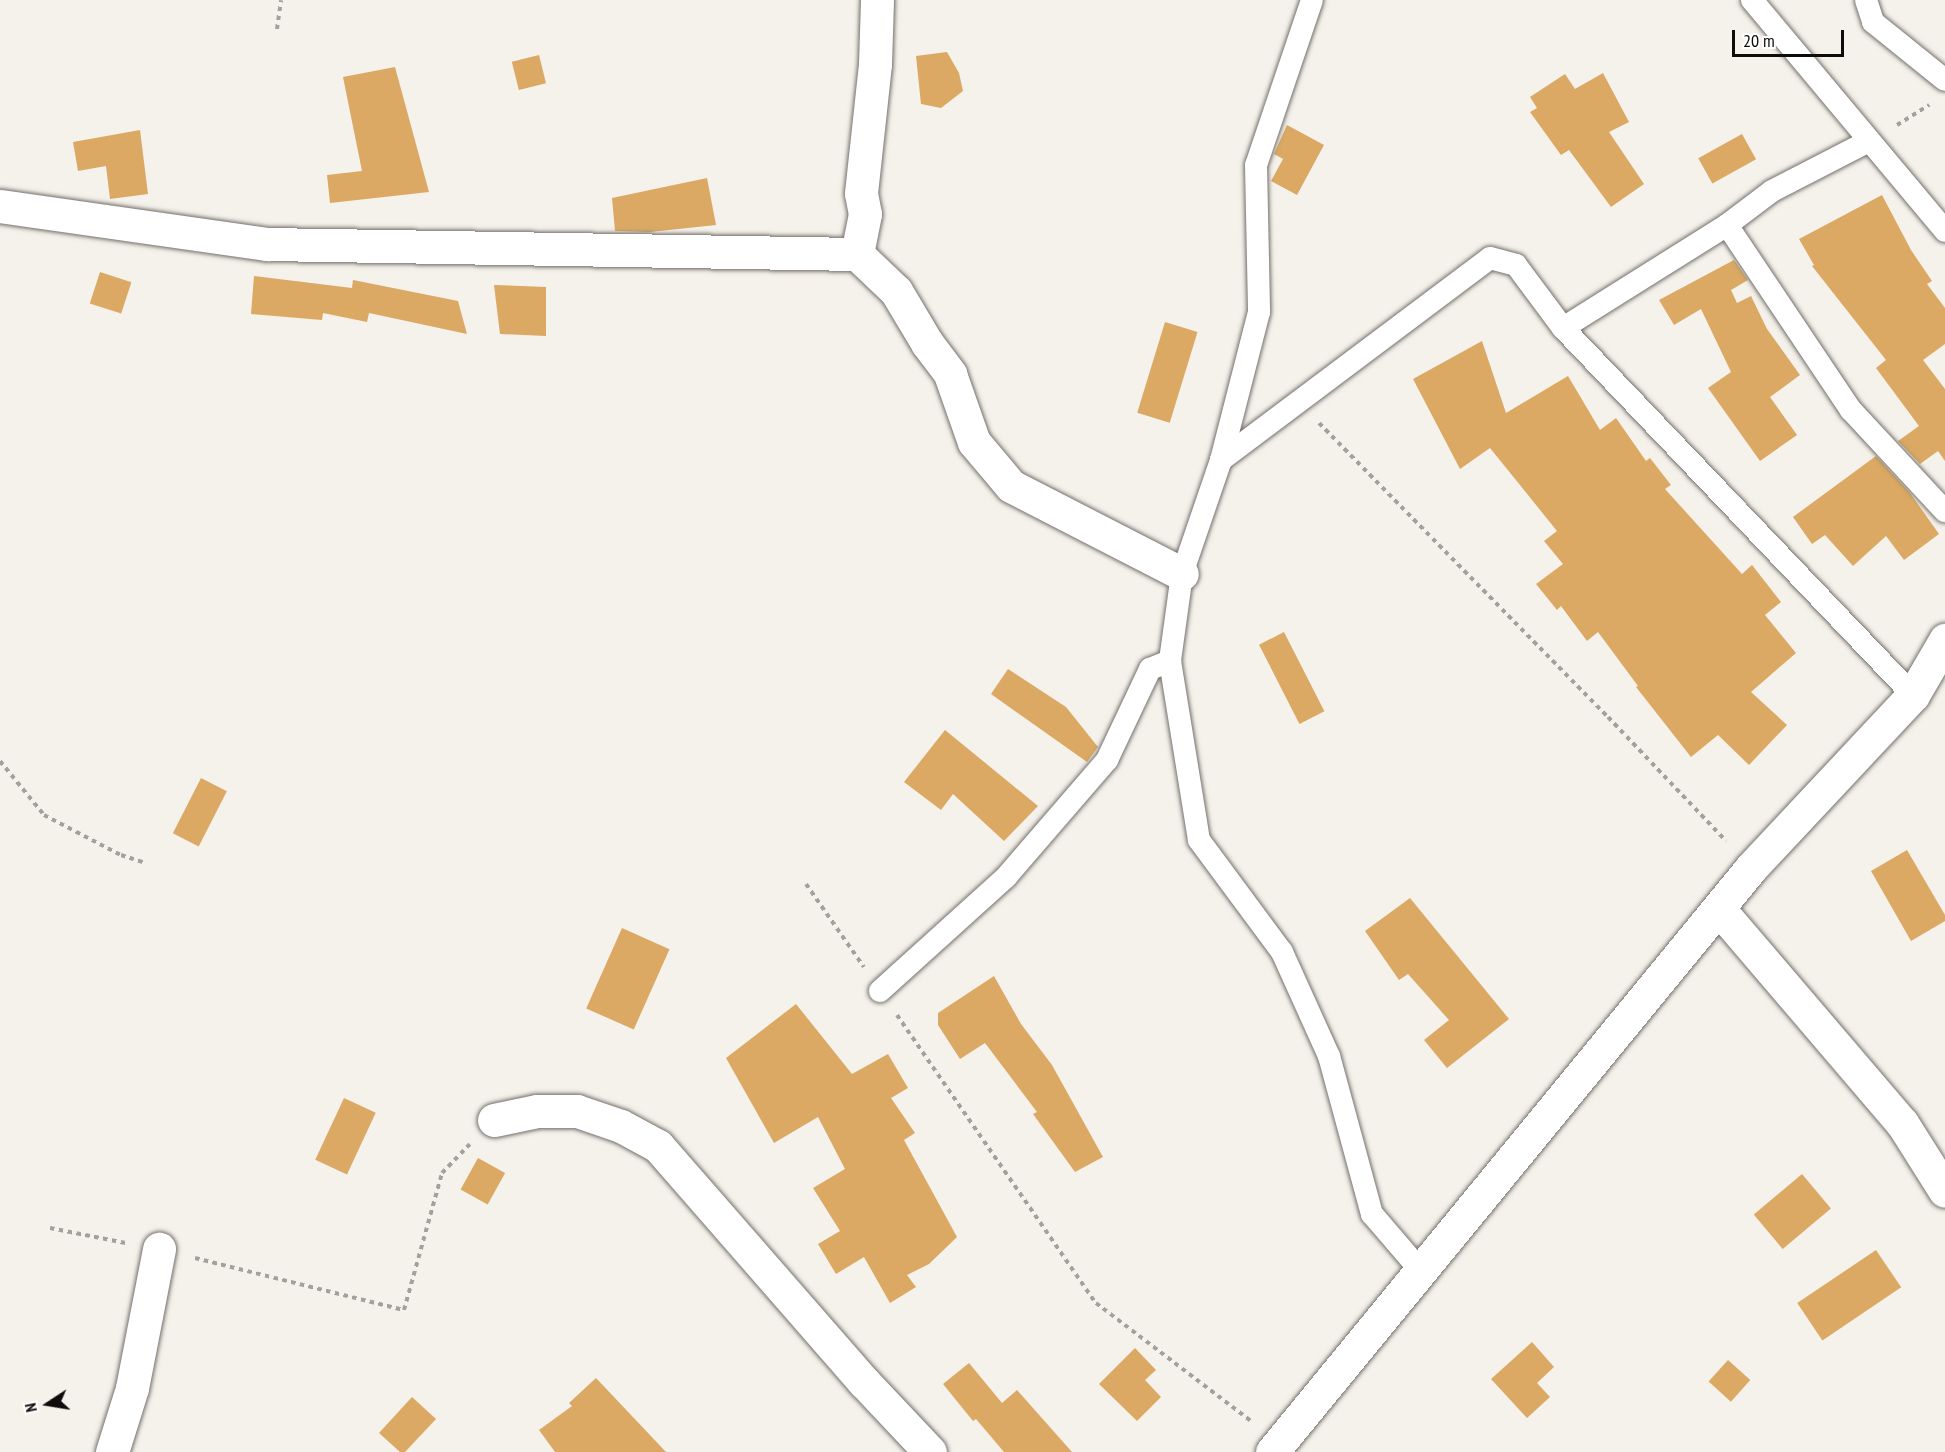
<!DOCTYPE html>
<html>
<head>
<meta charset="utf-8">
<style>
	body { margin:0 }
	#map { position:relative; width:1945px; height:1452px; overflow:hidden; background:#f5f1eb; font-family:"PT Sans Narrow",sans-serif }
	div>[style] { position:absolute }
	.building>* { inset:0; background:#dba963; transform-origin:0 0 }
	.path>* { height:4px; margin-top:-2px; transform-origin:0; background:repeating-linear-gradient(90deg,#a4a19c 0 4.5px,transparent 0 9px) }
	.roads { filter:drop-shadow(0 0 2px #74706b) drop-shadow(0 0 2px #74706b) }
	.lane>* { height:22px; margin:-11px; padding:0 11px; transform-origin:11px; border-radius:11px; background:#fff }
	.street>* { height:33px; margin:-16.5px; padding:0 16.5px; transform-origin:16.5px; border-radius:16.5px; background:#fff }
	span { translate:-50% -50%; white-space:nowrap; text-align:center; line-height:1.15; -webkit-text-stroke:6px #fff; paint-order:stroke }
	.north { position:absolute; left:18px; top:1374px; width:60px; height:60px; -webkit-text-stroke:4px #fff; paint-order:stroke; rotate:258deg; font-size:16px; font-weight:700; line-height:24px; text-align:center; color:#0e0c0b }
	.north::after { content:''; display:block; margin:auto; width:21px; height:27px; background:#0e0c0b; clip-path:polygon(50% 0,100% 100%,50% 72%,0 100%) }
	.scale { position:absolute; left:1732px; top:30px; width:112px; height:27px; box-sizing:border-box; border:3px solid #0e0c0b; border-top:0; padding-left:8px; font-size:18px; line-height:21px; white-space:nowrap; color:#0e0c0b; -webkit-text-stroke:4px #fff; paint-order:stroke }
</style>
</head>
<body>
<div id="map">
	<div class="building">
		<i style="clip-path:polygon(947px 52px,959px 73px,963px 91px,941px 108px,921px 104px,916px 56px)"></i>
		<i style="left:539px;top:55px;width:29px;height:28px;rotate:76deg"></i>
		<i style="clip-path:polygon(395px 67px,429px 192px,330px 203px,327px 175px,362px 171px,343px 77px)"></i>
		<i style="clip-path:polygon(1603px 73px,1629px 122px,1609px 132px,1644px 184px,1611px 207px,1569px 150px,1561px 155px,1530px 112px,1537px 108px,1530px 97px,1565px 74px,1575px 89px)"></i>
		<i style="clip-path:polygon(1287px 125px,1324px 145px,1297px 195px,1271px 181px,1283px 159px,1274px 154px)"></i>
		<i style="clip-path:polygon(140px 130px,148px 194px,110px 199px,106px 166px,78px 171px,73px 142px)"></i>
		<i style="left:1742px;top:134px;width:29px;height:50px;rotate:61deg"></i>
		<i style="clip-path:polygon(707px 178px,716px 225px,650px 232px,615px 231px,612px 198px)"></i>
		<i style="clip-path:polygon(1882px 195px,1911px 250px,1932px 281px,1927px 284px,1945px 308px,1945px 344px,1923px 360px,1945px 389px,1945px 461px,1938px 451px,1920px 464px,1898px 441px,1919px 426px,1876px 368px,1886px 360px,1812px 266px,1814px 265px,1799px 239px)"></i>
		<i style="clip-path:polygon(1734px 260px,1748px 280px,1731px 290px,1737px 303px,1751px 296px,1767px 329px,1800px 375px,1770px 397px,1797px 435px,1760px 461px,1708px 388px,1731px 372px,1701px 309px,1674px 325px,1659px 300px)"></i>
		<i style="left:100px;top:272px;width:33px;height:33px;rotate:18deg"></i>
		<i style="clip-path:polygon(254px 276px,352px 288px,353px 280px,458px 301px,467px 334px,369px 313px,367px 322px,323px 313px,322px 320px,251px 314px)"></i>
		<i style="clip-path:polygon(494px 285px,546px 287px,546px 336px,500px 334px)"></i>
		<i style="left:1165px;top:322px;width:34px;height:95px;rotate:17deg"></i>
		<i style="clip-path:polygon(1482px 341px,1506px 413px,1568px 376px,1600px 430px,1616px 418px,1646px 461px,1650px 458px,1671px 485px,1665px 489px,1742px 574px,1752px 565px,1781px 602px,1765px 615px,1796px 653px,1751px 692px,1787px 725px,1749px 765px,1718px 735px,1691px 757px,1636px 687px,1638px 686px,1598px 632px,1587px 641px,1561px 606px,1557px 610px,1536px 584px,1563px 564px,1544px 541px,1557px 531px,1490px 448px,1460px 469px,1413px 379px)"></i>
		<i style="clip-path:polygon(1876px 456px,1910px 493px,1939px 534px,1904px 560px,1886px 536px,1853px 566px,1825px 535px,1812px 544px,1793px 517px)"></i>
		<i style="left:1284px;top:632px;width:89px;height:28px;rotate:63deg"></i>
		<i style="clip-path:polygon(1008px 669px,1066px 707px,1098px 747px,1087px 762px,991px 694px)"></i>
		<i style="clip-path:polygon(945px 730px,1038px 806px,1004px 841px,953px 794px,941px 810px,904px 782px)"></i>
		<i style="left:201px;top:778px;width:29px;height:62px;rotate:27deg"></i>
		<i style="clip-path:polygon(1907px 850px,1945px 915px,1945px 921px,1911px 941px,1871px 871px)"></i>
		<i style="clip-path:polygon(1410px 898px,1509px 1019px,1447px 1068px,1424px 1040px,1449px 1020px,1408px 974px,1399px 980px,1365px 931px)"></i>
		<i style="left:622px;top:928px;width:52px;height:88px;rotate:24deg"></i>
		<i style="clip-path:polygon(994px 976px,1021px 1024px,1052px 1065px,1103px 1157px,1075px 1172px,1033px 1114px,1037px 1112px,985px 1043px,960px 1059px,938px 1025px,938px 1013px)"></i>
		<i style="clip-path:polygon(796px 1004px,852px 1074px,888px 1054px,908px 1088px,891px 1098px,915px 1133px,904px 1140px,957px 1237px,929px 1264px,907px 1275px,916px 1287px,890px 1303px,864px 1257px,836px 1274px,818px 1244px,840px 1231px,813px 1188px,845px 1169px,818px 1117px,774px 1143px,726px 1058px)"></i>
		<i style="left:344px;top:1098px;width:35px;height:68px;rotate:25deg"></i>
		<i style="left:478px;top:1158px;width:31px;height:36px;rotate:29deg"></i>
		<i style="left:1802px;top:1174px;width:45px;height:63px;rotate:50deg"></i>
		<i style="left:1876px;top:1250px;width:45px;height:95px;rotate:56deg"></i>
		<i style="clip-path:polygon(1532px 1342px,1554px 1367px,1537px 1383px,1550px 1397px,1527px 1418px,1491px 1379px)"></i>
		<i style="clip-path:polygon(1135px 1348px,1156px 1370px,1145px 1380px,1161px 1397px,1137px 1421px,1099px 1384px)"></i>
		<i style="left:1728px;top:1360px;width:30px;height:29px;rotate:42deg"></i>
		<i style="clip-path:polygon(969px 1363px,1002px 1403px,1017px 1390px,1072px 1452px,1004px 1452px,976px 1419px,973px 1421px,943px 1384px)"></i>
		<i style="clip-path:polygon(596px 1378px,666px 1452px,555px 1452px,539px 1430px,572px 1406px,569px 1403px)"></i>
		<i style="clip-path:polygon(412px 1397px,436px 1419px,405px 1452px,400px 1452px,379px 1433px)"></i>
	</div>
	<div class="path">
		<i style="left:277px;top:29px;width:29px;rotate:-82deg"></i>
		<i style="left:1897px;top:125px;width:38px;rotate:-32deg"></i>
		<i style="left:1319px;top:423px;width:412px;rotate:45.5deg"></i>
		<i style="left:1608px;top:717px;width:171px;rotate:46.4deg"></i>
		<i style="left:0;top:761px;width:70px;rotate:50.8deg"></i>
		<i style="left:44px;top:815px;width:87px;rotate:27.5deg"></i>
		<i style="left:121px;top:855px;width:23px;rotate:18deg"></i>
		<i style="left:806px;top:884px;width:101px;rotate:55.1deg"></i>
		<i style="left:897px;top:1015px;width:350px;rotate:55.4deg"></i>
		<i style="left:1096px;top:1303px;width:195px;rotate:37.3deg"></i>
		<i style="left:50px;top:1228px;width:77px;rotate:11.2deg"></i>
		<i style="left:195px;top:1258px;width:215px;rotate:14deg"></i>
		<i style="left:404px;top:1310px;width:142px;rotate:-74.5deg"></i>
		<i style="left:442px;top:1173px;width:40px;rotate:-46deg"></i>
	</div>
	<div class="roads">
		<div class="lane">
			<i style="left:1312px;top:0;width:174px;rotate:108.7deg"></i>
			<i style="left:1256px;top:165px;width:147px;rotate:88.8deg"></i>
			<i style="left:1259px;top:312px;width:153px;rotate:104.4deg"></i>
			<i style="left:1221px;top:460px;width:120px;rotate:108.9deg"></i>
			<i style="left:1182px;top:574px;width:88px;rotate:97.9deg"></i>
			<i style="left:1170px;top:661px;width:181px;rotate:80.8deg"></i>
			<i style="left:1199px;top:840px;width:139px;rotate:53.5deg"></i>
			<i style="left:1282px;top:952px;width:114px;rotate:65.7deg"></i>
			<i style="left:1329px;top:1056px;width:164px;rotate:74.8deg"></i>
			<i style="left:1372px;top:1214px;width:74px;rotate:49.4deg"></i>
			<i style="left:1752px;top:0;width:301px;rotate:50.1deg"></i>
			<i style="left:1866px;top:0;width:23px;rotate:72deg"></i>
			<i style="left:1873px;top:22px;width:92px;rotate:38.9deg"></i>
			<i style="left:1727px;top:225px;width:223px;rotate:56.2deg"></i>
			<i style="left:1851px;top:410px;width:138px;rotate:47.1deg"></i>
			<i style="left:1563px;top:328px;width:194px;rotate:-32.1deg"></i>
			<i style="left:1727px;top:225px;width:56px;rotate:-37.1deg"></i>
			<i style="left:1772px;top:191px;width:109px;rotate:-27.3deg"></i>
			<i style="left:1221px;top:460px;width:336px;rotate:-36.9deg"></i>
			<i style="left:1490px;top:258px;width:27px;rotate:15deg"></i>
			<i style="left:1516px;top:265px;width:79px;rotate:53.3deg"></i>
			<i style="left:1563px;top:328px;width:507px;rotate:46.36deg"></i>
			<i style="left:880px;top:991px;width:170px;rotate:-42.1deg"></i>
			<i style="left:1006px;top:877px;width:155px;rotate:-49.2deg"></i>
			<i style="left:1107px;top:760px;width:101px;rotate:-64.7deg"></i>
			<i style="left:1150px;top:669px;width:22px;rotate:-22deg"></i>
		</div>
		<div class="street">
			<i style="left:0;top:206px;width:270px;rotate:8.1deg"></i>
			<i style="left:267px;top:244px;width:590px;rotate:0.97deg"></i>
			<i style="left:857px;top:254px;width:54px;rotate:43.5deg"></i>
			<i style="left:896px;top:291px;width:61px;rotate:59.2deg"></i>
			<i style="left:927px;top:343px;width:39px;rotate:53deg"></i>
			<i style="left:950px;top:374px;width:72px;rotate:70.6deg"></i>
			<i style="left:974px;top:442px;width:57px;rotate:49.9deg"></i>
			<i style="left:1011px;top:486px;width:192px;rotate:27.2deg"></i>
			<i style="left:857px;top:254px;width:41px;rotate:-78.7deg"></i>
			<i style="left:865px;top:214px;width:21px;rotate:-101deg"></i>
			<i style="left:861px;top:193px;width:130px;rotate:-83.8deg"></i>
			<i style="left:875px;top:64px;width:64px;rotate:-88.2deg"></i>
			<i style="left:1719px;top:909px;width:282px;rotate:49.5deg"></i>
			<i style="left:1902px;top:1123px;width:80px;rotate:57.7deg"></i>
			<i style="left:494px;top:1120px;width:44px;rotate:-11.8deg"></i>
			<i style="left:537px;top:1111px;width:40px"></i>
			<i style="left:577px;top:1111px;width:46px;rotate:18.8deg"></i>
			<i style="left:621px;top:1126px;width:42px;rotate:28.4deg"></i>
			<i style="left:658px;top:1146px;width:313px;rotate:48.9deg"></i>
			<i style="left:864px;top:1382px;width:96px;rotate:46.7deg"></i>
			<i style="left:112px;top:1452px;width:67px;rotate:-72.6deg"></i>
			<i style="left:132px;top:1388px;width:142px;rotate:-79deg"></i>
			<i style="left:1272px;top:1452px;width:755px;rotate:-50.64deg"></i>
			<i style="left:1751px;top:868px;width:237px;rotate:-46.9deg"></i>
			<i style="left:1913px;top:695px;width:64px;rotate:-59.8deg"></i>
		</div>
	</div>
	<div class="north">N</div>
	<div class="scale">20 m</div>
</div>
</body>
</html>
